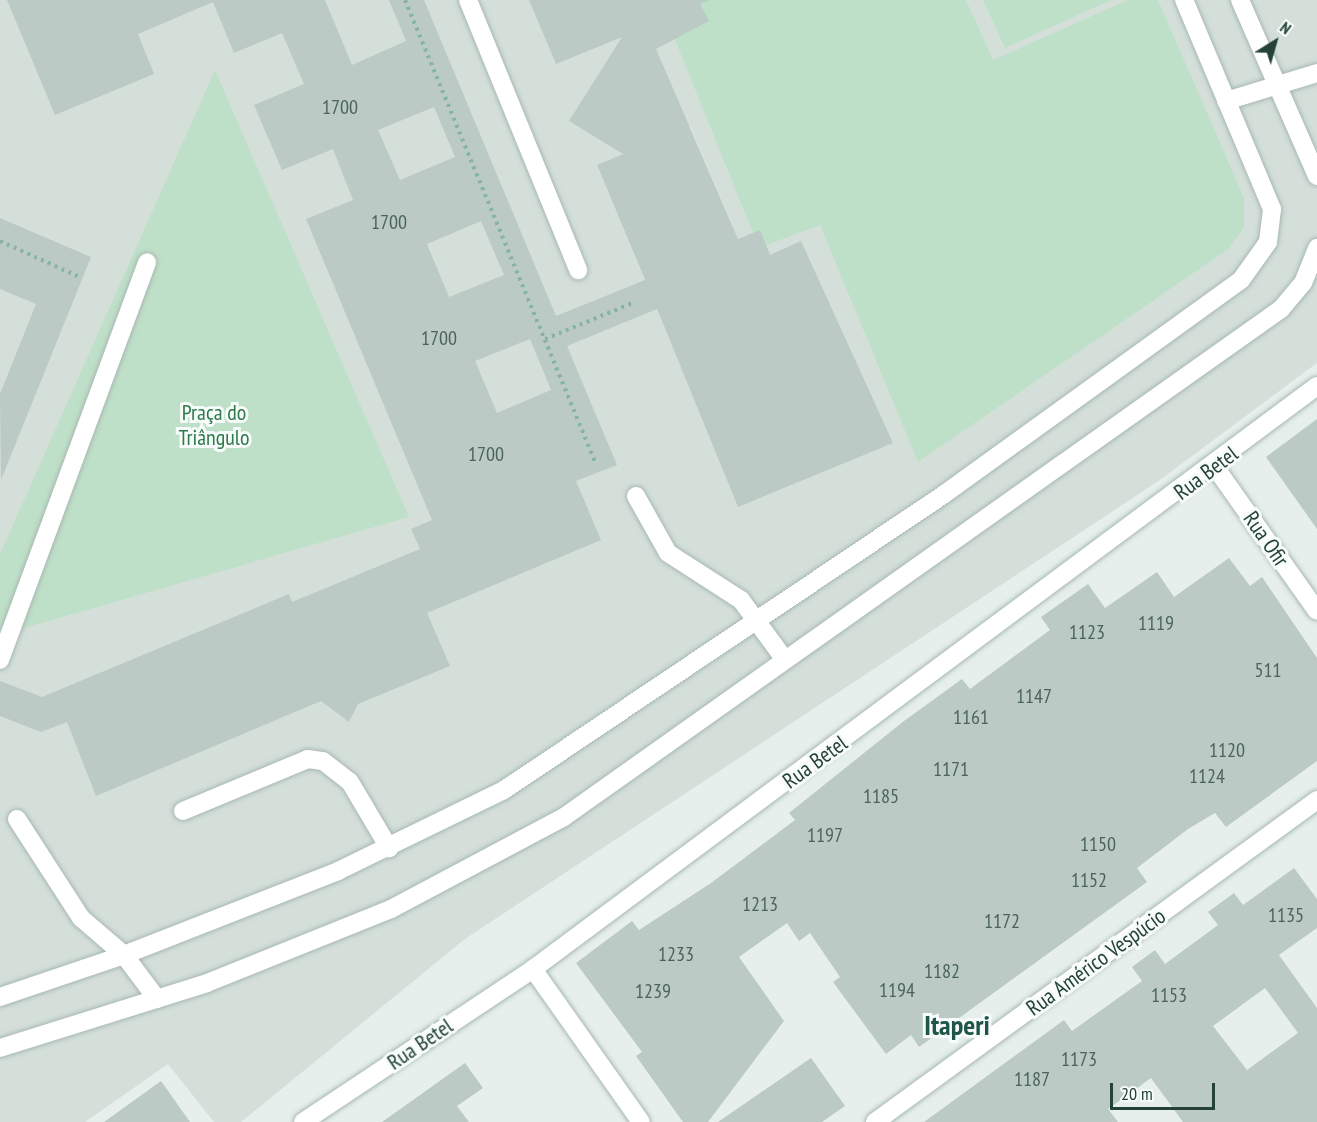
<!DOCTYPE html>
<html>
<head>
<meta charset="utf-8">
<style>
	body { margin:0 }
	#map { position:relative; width:1317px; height:1122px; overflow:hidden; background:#e6efeb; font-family:"PT Sans Narrow",sans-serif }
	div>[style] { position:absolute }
	.built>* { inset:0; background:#d4dfda }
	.green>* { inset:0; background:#bfe0c8 }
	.building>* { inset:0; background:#bbcac4 }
	.path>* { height:4px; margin-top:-2px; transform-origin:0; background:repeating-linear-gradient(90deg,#86b3a5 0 3px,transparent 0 7.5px) }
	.roads { filter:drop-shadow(0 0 2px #a8b8b2) drop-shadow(0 0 2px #a8b8b2) }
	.minor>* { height:18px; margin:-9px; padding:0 9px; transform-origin:9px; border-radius:9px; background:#fff }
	span { translate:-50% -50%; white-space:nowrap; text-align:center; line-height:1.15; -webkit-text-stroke:6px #f7fbf9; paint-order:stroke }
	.number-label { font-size:20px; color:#4a645c }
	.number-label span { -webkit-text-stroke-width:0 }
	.park-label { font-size:22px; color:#2d7a4b }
	.street-label { font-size:22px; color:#24423a }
	.district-label { font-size:28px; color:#1f5548; font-weight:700 }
	.north { position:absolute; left:1245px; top:12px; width:60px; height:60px; -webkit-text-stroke:4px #f7fbf9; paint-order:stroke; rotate:37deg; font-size:16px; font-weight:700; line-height:24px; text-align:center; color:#24423a }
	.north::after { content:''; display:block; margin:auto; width:21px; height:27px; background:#24423a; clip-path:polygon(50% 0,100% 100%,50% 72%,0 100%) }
	.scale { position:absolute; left:1110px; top:1083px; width:105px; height:27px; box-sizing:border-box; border:3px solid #24423a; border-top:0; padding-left:8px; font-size:18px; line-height:21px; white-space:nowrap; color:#24423a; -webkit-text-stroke:4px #f7fbf9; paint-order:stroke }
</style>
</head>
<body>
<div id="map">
	<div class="built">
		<i style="clip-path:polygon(evenodd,0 0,1317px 0,1317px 363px,1160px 480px,465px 939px,241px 1122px,214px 1122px,168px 1064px,85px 1122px,0 1122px,0 0,690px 126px,738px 239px,700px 413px,597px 165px,690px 126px)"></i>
	</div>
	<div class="green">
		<i style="clip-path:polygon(659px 0,966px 0,993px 60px,1128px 0,1158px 0,1244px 198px,1244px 228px,1227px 250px,918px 462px,820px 225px,759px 248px)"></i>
		<i style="clip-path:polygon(983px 0,1111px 0,1005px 48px)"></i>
		<i style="clip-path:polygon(215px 70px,409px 517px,0 635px,0 554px)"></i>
	</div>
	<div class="building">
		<i style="clip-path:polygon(evenodd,7px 0,325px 0,352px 65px,406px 41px,389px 0,424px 0,556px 316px,645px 280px,597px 165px,623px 154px,569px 121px,622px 37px,556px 64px,529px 0,709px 0,700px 4px,709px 21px,656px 49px,738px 239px,760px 230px,770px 255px,801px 241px,893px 443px,738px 507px,657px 309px,567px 346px,617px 465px,576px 481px,601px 540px,427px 613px,450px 666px,358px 704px,349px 722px,321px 701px,96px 796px,67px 722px,41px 732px,0 716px,0 681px,42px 697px,289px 594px,292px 602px,420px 549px,411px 529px,432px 520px,306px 219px,353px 200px,333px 149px,282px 170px,254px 105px,304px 84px,282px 33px,234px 53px,213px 2px,138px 34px,154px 74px,55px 115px,7px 0,434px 107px,455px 157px,400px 180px,378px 130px,434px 107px,7px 0,481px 221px,504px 275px,449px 297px,427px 244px,481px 221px,7px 0,530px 339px,551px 390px,497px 413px,475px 361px,530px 339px)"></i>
		<i style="clip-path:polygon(0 218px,91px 257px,1px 480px,0 394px,36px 304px,0 289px)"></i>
		<i style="clip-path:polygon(1317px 419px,1317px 529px,1266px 457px)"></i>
		<i style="clip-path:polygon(1229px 558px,1250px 586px,1262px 577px,1317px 658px,1317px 761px,1226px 827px,1215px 813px,1188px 829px,1137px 868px,1147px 882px,919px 1047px,911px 1035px,886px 1054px,833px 982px,840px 977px,810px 933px,799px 941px,787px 923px,739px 957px,784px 1021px,708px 1122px,683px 1122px,636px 1056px,642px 1052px,576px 963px,632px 921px,639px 930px,711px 883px,795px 820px,789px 813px,904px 721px,962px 679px,970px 689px,1050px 630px,1041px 617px,1088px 584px,1105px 608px,1157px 572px,1174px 597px)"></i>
		<i style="clip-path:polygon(evenodd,1294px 868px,1317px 899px,1317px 928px,1279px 955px,1317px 1008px,1317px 1122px,1183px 1122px,1151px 1078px,1108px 1109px,1118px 1122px,924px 1122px,1064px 1020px,1072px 1031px,1142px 981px,1132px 967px,1155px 950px,1165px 964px,1218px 925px,1208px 912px,1234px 893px,1243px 905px,1294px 868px,1265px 988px,1298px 1033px,1247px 1070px,1213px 1026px,1265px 988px)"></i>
		<i style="clip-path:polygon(811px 1058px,845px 1106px,822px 1122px,718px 1122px)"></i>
		<i style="clip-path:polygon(465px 1063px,483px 1088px,457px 1106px,469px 1122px,382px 1122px)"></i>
		<i style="clip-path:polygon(161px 1081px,190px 1122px,104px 1122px)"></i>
	</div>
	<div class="path">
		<i style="left:405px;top:0;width:502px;rotate:67.63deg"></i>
		<i style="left:0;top:241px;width:85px;rotate:24.4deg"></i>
		<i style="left:545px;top:339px;width:97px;rotate:-22.3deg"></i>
	</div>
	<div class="roads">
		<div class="minor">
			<i style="left:468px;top:0;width:292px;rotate:67.8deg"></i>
			<i style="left:1240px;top:0;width:192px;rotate:66.4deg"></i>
			<i style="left:1226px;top:101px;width:95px;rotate:-17.1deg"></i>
			<i style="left:1215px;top:467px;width:176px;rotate:54.7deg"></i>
			<i style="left:636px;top:496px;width:65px;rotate:60.7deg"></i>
			<i style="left:668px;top:553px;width:87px;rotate:32.8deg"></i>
			<i style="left:741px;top:600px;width:74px;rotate:53.7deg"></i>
			<i style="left:0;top:660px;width:424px;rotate:-69.7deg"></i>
			<i style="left:183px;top:811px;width:135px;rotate:-22.6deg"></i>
			<i style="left:308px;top:759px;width:15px;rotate:8deg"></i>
			<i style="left:323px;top:761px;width:34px;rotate:38deg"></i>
			<i style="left:350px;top:782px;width:77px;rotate:59.4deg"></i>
			<i style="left:17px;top:819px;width:118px;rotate:57.1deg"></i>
			<i style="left:81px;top:918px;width:57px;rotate:40.7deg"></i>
			<i style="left:124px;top:955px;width:55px;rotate:53.1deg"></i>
			<i style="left:533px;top:969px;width:187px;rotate:54.8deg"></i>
			<i style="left:0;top:997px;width:131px;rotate:-18.7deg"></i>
			<i style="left:124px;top:955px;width:230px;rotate:-21.4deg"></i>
			<i style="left:338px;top:871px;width:185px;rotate:-26deg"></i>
			<i style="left:504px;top:790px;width:529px;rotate:-33.9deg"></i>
			<i style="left:943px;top:495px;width:367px;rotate:-35.8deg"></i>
			<i style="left:1241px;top:280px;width:47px;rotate:-54.6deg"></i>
			<i style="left:1268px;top:242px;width:33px;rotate:-83deg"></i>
			<i style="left:1272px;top:209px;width:227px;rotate:-112.8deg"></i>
			<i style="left:0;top:1048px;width:217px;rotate:-17.4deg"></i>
			<i style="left:207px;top:983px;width:198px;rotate:-21.9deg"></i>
			<i style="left:391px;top:909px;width:196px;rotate:-28deg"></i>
			<i style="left:564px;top:817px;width:879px;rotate:-35.32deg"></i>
			<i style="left:1281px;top:309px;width:34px;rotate:-50deg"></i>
			<i style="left:1303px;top:283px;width:38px;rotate:-68deg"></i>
			<i style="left:303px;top:1122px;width:276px;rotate:-33.6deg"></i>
			<i style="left:533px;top:969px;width:977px;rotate:-36.64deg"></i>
			<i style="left:875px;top:1122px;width:547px;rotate:-36.07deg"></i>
		</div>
	</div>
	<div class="number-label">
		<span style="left:340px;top:107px">1700</span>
		<span style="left:389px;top:222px">1700</span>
		<span style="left:439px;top:338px">1700</span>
		<span style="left:486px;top:454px">1700</span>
		<span style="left:1156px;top:623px">1119</span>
		<span style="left:1087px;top:632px">1123</span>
		<span style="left:1268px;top:670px">511</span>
		<span style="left:1034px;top:696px">1147</span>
		<span style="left:971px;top:717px">1161</span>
		<span style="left:1227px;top:750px">1120</span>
		<span style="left:951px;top:769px">1171</span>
		<span style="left:1207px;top:776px">1124</span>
		<span style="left:881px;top:796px">1185</span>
		<span style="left:825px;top:835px">1197</span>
		<span style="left:1098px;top:844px">1150</span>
		<span style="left:1089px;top:880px">1152</span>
		<span style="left:760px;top:904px">1213</span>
		<span style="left:1286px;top:915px">1135</span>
		<span style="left:1002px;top:921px">1172</span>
		<span style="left:676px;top:954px">1233</span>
		<span style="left:942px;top:971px">1182</span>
		<span style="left:897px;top:990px">1194</span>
		<span style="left:653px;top:991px">1239</span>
		<span style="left:1169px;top:995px">1153</span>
		<span style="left:1079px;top:1059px">1173</span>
		<span style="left:1032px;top:1079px">1187</span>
	</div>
	<div class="park-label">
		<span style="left:214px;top:425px">Praça do<br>Triângulo</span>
	</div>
	<div class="street-label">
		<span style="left:1206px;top:473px;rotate:-37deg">Rua Betel</span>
		<span style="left:1266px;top:539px;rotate:55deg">Rua Ofir</span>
		<span style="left:815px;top:762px;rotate:-36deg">Rua Betel</span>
		<span style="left:1096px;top:962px;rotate:-36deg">Rua Américo Vespúcio</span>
		<span style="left:420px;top:1044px;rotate:-34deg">Rua Betel</span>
	</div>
	<div class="district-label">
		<span style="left:957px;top:1025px">Itaperi</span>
	</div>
	<div class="north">N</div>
	<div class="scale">20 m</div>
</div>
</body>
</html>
